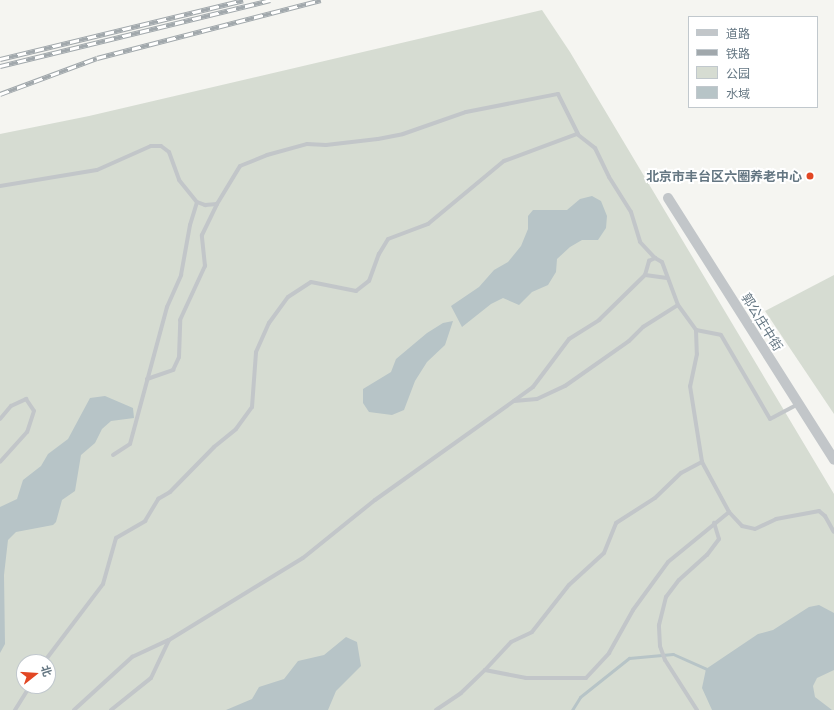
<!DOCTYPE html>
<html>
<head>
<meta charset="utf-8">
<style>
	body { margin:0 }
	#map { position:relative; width:834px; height:710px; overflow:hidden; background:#f5f5f1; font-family:"Exo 2","Noto Sans SC",sans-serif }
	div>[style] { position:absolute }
	.green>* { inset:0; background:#d6dcd2 }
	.water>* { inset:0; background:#b7c4c7 }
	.stream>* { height:3px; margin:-1.5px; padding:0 1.5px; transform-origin:1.5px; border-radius:1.5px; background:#b7c4c7 }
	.service>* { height:4px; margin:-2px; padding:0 2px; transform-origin:2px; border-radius:2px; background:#c2c6c9 }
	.tertiary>* { height:10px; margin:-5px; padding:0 5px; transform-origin:5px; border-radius:5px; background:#c2c6c9 }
	.rail>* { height:4.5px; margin-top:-2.25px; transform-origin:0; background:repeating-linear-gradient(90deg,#fff 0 9px,#a1a8ac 0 18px); box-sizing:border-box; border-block:1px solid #a1a8ac }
	.dots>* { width:11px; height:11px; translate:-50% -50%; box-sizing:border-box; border:2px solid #fff; border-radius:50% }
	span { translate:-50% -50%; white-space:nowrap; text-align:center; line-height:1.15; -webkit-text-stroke:4px #fff; paint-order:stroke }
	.poi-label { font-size:13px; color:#647682; font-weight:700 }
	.right { translate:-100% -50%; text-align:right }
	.street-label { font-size:13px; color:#647682 }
	.legend { position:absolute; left:688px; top:16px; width:130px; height:92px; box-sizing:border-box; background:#fff; border:1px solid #c1c8cd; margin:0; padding:5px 7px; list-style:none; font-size:12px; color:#647682 }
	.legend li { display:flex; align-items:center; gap:8px; height:20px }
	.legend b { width:20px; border:1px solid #c1c8cd }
	.north { position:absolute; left:16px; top:654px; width:40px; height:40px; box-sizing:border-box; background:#fff; border:1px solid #c1c8cd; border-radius:50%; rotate:73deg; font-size:11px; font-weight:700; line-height:16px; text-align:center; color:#647682 }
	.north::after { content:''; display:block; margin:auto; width:14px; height:18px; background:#e24724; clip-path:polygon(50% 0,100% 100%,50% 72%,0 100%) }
</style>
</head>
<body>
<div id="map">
	<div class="green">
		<i style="clip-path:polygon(evenodd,542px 10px,570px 52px,834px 494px,834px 710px,0 710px,0 134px,89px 116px,542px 10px,24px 662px,48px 662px,48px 686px,24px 686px,24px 662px)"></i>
		<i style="clip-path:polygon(834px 275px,834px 414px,765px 311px)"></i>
	</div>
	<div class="water">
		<i style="clip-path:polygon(592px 196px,601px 201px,607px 216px,606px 228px,598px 240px,582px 240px,570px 247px,557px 259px,556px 272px,548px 285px,532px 292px,519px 305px,503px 298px,491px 304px,462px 327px,451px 306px,479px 287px,494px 270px,508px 262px,521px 246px,528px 229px,528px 216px,533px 210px,567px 210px,580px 199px)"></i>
		<i style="clip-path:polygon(453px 321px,445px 345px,427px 362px,415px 381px,404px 410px,392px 415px,369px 412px,363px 403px,363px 389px,391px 372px,396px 359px,427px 333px,443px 323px)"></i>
		<i style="clip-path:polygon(105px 396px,133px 408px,134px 418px,111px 421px,102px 429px,95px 443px,81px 455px,75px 491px,62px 500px,56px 522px,53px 525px,16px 532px,8px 540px,4px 575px,5px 644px,0 653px,0 507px,17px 499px,23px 480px,41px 466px,48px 454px,68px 439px,90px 398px)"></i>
		<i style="clip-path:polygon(819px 605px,834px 613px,834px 670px,817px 678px,813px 686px,815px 697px,832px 710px,712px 710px,702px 688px,706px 669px,758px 634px,773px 630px,809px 607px)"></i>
		<i style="clip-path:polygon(346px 637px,357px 642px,361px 666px,336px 691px,328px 710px,226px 710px,252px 699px,259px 687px,284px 679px,298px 661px,324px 655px)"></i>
	</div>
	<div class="stream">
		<i style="left:572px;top:710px;width:15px;rotate:-58deg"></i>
		<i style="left:580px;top:697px;width:63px;rotate:-38.5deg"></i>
		<i style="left:629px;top:658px;width:44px;rotate:-5.2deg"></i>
		<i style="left:673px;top:654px;width:36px;rotate:24deg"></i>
	</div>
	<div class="service">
		<i style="left:0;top:186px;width:98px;rotate:-9.4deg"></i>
		<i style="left:97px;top:170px;width:59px;rotate:-24deg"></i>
		<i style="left:151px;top:146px;width:10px"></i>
		<i style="left:161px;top:146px;width:10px;rotate:37deg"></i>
		<i style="left:169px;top:152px;width:30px;rotate:70deg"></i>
		<i style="left:179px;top:180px;width:28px;rotate:51deg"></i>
		<i style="left:197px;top:202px;width:9px;rotate:21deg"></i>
		<i style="left:205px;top:205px;width:12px;rotate:-5deg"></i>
		<i style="left:217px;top:204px;width:44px;rotate:-58.8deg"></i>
		<i style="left:240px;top:166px;width:29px;rotate:-22deg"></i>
		<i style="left:267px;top:155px;width:41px;rotate:-15.4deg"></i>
		<i style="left:307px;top:144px;width:19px;rotate:3deg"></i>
		<i style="left:326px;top:145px;width:52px;rotate:-6.6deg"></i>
		<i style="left:378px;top:139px;width:25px;rotate:-11deg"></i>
		<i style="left:403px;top:134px;width:67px;rotate:-19.2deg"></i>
		<i style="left:466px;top:112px;width:94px;rotate:-11.1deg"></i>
		<i style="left:558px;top:94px;width:45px;rotate:63.4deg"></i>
		<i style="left:667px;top:278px;width:22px;rotate:-172deg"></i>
		<i style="left:645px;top:275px;width:15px;rotate:-74deg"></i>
		<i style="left:649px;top:261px;width:7px;rotate:-27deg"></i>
		<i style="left:655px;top:258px;width:8px;rotate:30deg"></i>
		<i style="left:662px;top:262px;width:46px;rotate:69.6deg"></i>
		<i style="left:678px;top:305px;width:31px;rotate:54deg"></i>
		<i style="left:696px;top:330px;width:25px;rotate:11deg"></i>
		<i style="left:721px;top:335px;width:97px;rotate:59.7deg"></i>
		<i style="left:770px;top:419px;width:32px;rotate:-28deg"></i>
		<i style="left:696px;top:330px;width:24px;rotate:88deg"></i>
		<i style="left:697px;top:354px;width:33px;rotate:102deg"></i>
		<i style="left:690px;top:386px;width:77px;rotate:81deg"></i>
		<i style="left:702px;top:462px;width:57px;rotate:61.6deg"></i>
		<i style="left:729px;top:512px;width:19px;rotate:47deg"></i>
		<i style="left:742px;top:526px;width:13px;rotate:13deg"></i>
		<i style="left:755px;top:529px;width:23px;rotate:-25deg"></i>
		<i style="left:776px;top:519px;width:44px;rotate:-10.5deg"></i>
		<i style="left:819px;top:511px;width:8px;rotate:40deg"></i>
		<i style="left:825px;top:516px;width:18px;rotate:61deg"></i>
		<i style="left:147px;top:379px;width:28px;rotate:-19deg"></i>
		<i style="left:173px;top:370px;width:14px;rotate:-65deg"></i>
		<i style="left:179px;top:357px;width:37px;rotate:-88deg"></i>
		<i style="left:180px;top:320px;width:60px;rotate:-65.2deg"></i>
		<i style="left:205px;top:266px;width:31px;rotate:-96deg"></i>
		<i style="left:202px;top:235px;width:34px;rotate:-64deg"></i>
		<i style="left:515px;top:400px;width:22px;rotate:-36deg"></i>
		<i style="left:533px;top:387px;width:60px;rotate:-53.1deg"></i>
		<i style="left:569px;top:339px;width:36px;rotate:-32deg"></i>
		<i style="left:599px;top:320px;width:64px;rotate:-44.4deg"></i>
		<i style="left:0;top:419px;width:17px;rotate:-50deg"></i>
		<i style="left:11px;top:406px;width:17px;rotate:-25deg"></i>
		<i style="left:26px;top:399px;width:14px;rotate:56deg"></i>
		<i style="left:34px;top:411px;width:22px;rotate:108deg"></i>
		<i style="left:27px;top:432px;width:40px;rotate:132deg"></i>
		<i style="left:113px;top:455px;width:20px;rotate:-33deg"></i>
		<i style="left:130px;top:444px;width:142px;rotate:-74.9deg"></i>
		<i style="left:167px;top:307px;width:35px;rotate:-66deg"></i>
		<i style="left:181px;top:275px;width:51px;rotate:-79.8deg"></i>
		<i style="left:190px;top:225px;width:24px;rotate:-73deg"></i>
		<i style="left:44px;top:662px;width:98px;rotate:-52.9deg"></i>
		<i style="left:103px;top:584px;width:48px;rotate:-74.2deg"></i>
		<i style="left:116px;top:538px;width:34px;rotate:-30deg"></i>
		<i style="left:145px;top:521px;width:26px;rotate:-59deg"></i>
		<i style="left:158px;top:499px;width:14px;rotate:-30deg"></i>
		<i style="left:170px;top:492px;width:63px;rotate:-45.6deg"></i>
		<i style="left:214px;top:447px;width:28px;rotate:-39deg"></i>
		<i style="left:236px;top:429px;width:27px;rotate:-54deg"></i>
		<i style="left:252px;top:407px;width:55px;rotate:-85.8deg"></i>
		<i style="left:256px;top:352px;width:32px;rotate:-66deg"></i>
		<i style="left:269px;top:323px;width:32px;rotate:-54deg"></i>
		<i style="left:288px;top:297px;width:27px;rotate:-33deg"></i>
		<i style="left:311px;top:282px;width:46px;rotate:11.3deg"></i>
		<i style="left:356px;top:291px;width:16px;rotate:-38deg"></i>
		<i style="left:369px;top:281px;width:29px;rotate:-70deg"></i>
		<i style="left:379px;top:254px;width:17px;rotate:-59deg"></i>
		<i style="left:388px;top:239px;width:43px;rotate:-20.6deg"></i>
		<i style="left:428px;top:224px;width:99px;rotate:-39.7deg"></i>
		<i style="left:504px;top:161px;width:78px;rotate:-20.3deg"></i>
		<i style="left:577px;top:134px;width:23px;rotate:38deg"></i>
		<i style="left:595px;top:148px;width:32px;rotate:64deg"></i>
		<i style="left:609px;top:177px;width:41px;rotate:57.8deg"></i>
		<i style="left:631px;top:212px;width:31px;rotate:73deg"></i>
		<i style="left:640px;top:242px;width:22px;rotate:47deg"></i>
		<i style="left:485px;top:670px;width:38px;rotate:-47deg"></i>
		<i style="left:511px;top:642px;width:23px;rotate:-25deg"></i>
		<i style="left:532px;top:632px;width:60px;rotate:-51.8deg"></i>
		<i style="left:569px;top:585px;width:47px;rotate:-42.4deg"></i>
		<i style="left:604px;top:553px;width:32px;rotate:-68deg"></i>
		<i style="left:616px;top:523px;width:46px;rotate:-32.7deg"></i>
		<i style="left:655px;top:498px;width:36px;rotate:-44deg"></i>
		<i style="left:681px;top:473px;width:24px;rotate:-28deg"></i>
		<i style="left:15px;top:710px;width:28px;rotate:-58deg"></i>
		<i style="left:74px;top:710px;width:79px;rotate:-42.4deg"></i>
		<i style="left:132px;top:657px;width:40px;rotate:-25deg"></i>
		<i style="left:111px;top:710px;width:51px;rotate:-38.7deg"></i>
		<i style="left:151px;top:678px;width:42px;rotate:-64.7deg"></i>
		<i style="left:169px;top:640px;width:157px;rotate:-31.5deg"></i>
		<i style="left:303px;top:558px;width:92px;rotate:-38.9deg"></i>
		<i style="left:375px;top:500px;width:171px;rotate:-35.5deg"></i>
		<i style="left:514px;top:401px;width:23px;rotate:-5deg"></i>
		<i style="left:537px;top:399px;width:31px;rotate:-25deg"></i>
		<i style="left:565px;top:386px;width:78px;rotate:-35.1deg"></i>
		<i style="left:629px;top:341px;width:20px;rotate:-45deg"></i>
		<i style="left:643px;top:327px;width:41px;rotate:-32.2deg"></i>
		<i style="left:436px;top:710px;width:30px;rotate:-34deg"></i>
		<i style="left:461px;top:693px;width:33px;rotate:-44deg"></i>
		<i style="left:485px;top:670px;width:42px;rotate:11deg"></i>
		<i style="left:526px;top:678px;width:60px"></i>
		<i style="left:586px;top:678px;width:34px;rotate:-47deg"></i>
		<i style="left:609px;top:653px;width:49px;rotate:-60.8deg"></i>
		<i style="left:633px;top:610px;width:59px;rotate:-53.9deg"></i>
		<i style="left:668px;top:562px;width:79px;rotate:-39.3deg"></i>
		<i style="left:697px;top:710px;width:59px;rotate:-122.6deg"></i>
		<i style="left:665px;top:660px;width:15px;rotate:-110deg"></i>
		<i style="left:660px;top:646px;width:21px;rotate:-93deg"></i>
		<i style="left:659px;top:625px;width:29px;rotate:-76deg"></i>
		<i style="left:666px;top:597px;width:21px;rotate:-53deg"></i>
		<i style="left:679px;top:580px;width:38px;rotate:-42deg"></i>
		<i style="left:707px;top:555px;width:20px;rotate:-53deg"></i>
		<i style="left:719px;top:539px;width:17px;rotate:-107deg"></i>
	</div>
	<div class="tertiary">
		<i style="left:668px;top:198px;width:310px;rotate:57.6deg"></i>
	</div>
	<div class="rail">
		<i style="left:0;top:59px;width:250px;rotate:-13.6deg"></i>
		<i style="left:0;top:66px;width:278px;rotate:-13.7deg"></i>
		<i style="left:0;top:94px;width:103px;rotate:-20.4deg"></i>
		<i style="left:97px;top:58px;width:231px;rotate:-14.5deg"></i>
	</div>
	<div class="dots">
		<i style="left:810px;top:176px;background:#e24724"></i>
	</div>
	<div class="poi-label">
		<span class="right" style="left:802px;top:176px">北京市丰台区六圈养老中心</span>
	</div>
	<div class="street-label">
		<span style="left:762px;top:322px;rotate:58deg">郭公庄中街</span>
	</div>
	<ul class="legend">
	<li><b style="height:5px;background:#c2c6c9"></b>道路</li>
	<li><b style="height:5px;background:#a1a8ac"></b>铁路</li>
	<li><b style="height:11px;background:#d6dcd2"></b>公园</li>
	<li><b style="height:11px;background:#b7c4c7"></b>水域</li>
	</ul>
	<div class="north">北</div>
</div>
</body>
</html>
